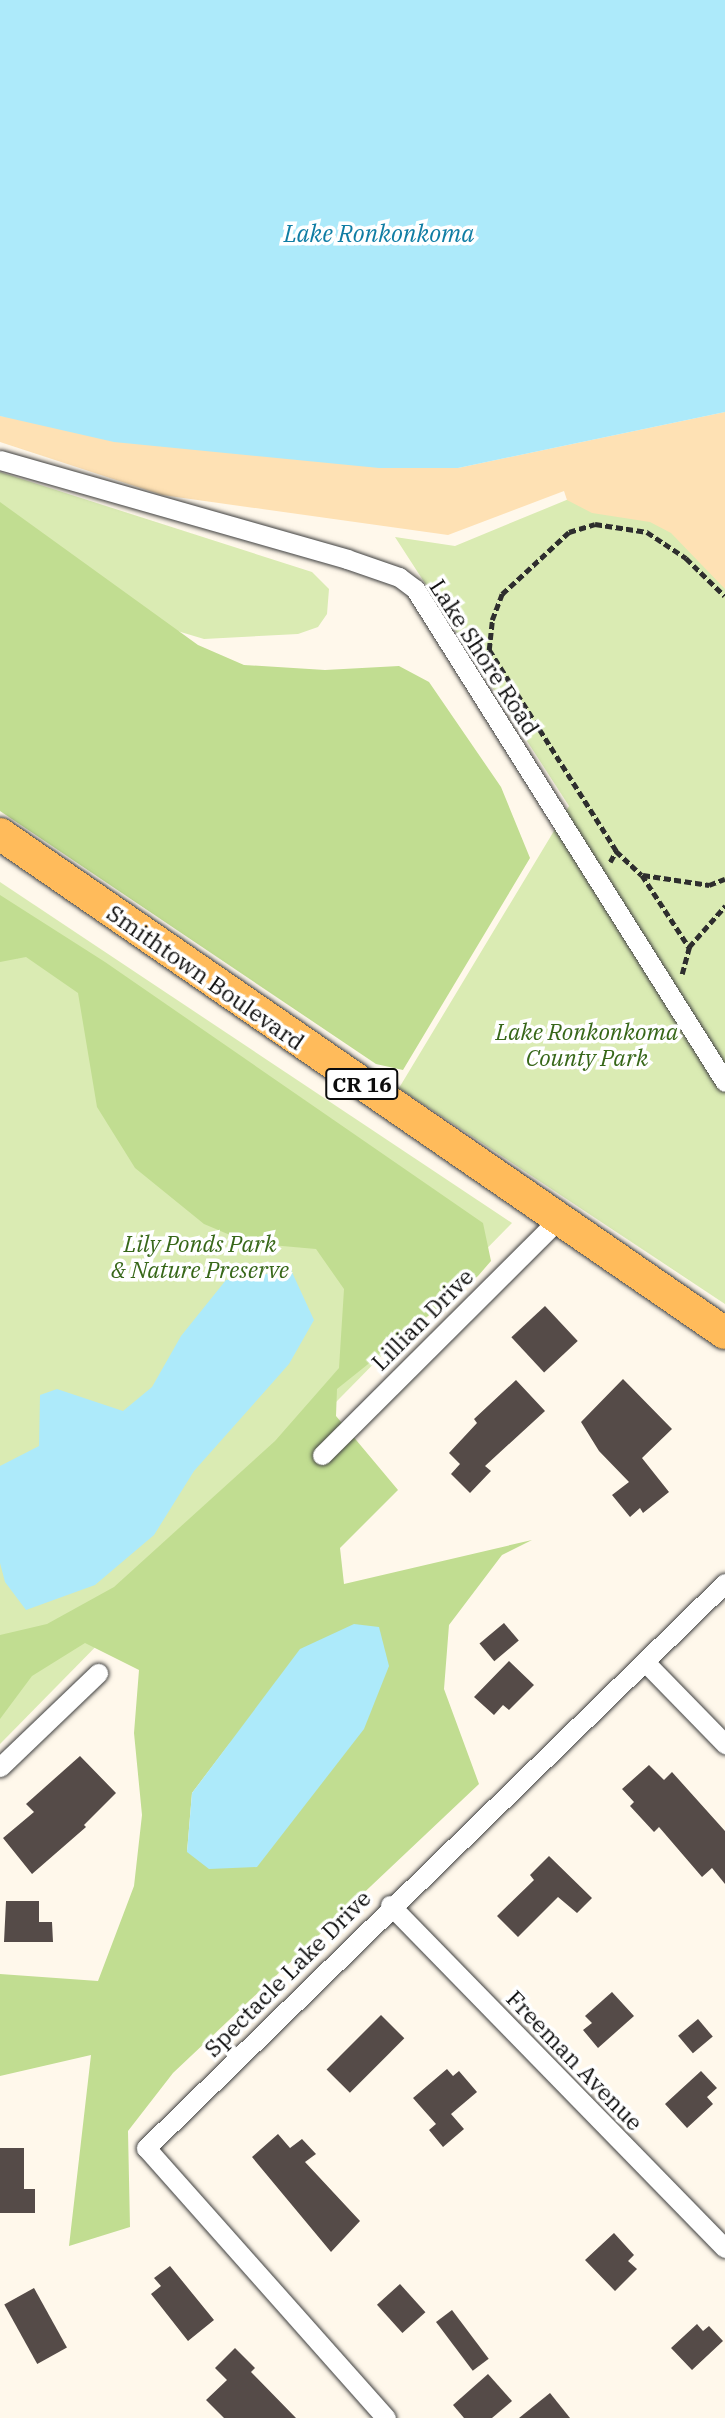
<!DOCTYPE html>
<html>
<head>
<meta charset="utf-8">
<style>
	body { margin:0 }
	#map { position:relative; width:725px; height:2418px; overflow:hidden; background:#fff8eb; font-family:"IBM Plex Serif",serif }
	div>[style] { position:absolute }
	.green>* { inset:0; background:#daebb3 }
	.forest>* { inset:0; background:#c1dd91 }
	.sand>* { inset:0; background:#fee1b4 }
	.water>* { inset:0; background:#adeafa }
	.building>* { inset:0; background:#554b48; transform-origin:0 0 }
	.path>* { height:4.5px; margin-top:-2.25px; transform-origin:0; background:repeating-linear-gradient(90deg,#2e2e2e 0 7px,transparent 0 10.5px) }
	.roads { filter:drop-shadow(0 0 2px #3f3f3f) drop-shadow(0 0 2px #3f3f3f) }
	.street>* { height:19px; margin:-9.5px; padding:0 9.5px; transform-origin:9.5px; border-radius:9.5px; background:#fff }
	.primary>* { height:32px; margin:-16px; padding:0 16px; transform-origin:16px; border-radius:16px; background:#ffbb5b }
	span { translate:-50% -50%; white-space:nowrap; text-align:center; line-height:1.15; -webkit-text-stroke:7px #fff; paint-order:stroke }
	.shield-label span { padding:2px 5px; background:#fff; border:2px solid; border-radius:5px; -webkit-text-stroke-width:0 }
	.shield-label { font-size:21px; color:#0c0c0c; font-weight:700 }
	.street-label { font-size:23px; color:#0c0c0c }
	.park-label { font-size:23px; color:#376719; font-style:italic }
	.water-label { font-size:24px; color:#0f7da4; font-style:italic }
</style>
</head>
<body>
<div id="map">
	<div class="green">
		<i style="clip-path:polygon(725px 470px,725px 1304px,399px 1088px,569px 806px,395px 537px,455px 546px,627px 475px)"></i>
		<i style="clip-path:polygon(0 472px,312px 572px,329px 589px,327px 614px,318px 627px,298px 634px,204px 639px,154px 624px,0 598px)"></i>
		<i style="clip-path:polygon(0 882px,512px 1223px,0 1744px)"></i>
	</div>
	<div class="forest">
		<i style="clip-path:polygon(0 502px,198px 645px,244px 665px,325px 670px,399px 666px,429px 682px,501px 787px,530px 858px,403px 1070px,376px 1064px,0 811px)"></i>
		<i style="clip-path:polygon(evenodd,0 895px,105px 962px,483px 1223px,491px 1261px,478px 1276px,337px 1389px,336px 1416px,398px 1490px,340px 1548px,344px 1584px,532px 1540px,502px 1555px,449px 1625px,444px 1689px,479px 1784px,173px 2073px,128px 2131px,130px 2227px,69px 2246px,91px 2055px,0 2076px,0 1974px,98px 1981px,134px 1886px,142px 1815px,134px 1733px,139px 1670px,85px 1643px,32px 1676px,0 1719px,0 1635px,47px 1624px,114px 1587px,275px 1441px,339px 1368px,344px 1289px,316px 1249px,249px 1243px,204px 1224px,135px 1168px,97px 1107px,78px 993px,26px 957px,0 962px,0 895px,230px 1743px,187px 1852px,192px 1793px,230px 1743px)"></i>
	</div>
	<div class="sand">
		<i style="clip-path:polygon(725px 412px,725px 589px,671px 533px,650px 522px,592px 513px,567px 500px,564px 491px,448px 535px,162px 495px,0 442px,0 416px,458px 468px)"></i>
	</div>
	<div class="water">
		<i style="clip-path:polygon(0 0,725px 0,725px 412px,458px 468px,379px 468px,114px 442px,0 416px)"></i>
		<i style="clip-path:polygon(291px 1270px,314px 1320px,289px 1364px,194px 1471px,154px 1535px,95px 1585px,26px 1610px,5px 1582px,0 1563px,0 1466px,39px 1446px,40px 1395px,57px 1389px,123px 1411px,152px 1387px,181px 1336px,226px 1280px)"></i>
		<i style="clip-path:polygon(354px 1624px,379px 1627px,389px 1666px,364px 1729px,257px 1867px,209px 1869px,187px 1852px,192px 1793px,300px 1649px)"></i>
	</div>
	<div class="building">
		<i style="left:545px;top:1306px;width:48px;height:46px;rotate:47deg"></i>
		<i style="clip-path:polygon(623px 1379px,672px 1429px,642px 1458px,669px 1492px,643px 1513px,640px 1508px,630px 1517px,612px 1495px,629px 1482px,599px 1451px,581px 1422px)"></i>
		<i style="clip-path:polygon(516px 1380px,545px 1411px,485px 1466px,491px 1471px,470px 1493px,451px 1474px,460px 1464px,449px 1453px,477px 1423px,474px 1419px)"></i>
		<i style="left:504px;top:1623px;width:23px;height:32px;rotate:50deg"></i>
		<i style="clip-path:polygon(509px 1661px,534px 1685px,509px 1710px,503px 1705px,494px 1715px,474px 1697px)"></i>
		<i style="clip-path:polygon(80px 1756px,116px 1793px,84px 1825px,86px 1827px,32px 1874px,3px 1838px,34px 1812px,26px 1804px)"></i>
		<i style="clip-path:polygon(649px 1765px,664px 1780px,672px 1772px,725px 1831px,725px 1884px,712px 1868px,702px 1877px,659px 1827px,654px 1832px,630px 1806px,634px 1802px,622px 1789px)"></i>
		<i style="clip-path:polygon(549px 1856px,592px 1898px,577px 1913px,558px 1897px,518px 1937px,497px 1916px,534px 1880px,530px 1875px)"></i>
		<i style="clip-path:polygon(6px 1901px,39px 1901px,39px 1922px,52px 1922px,53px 1942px,4px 1942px)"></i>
		<i style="clip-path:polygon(612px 1992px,634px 2016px,598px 2048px,583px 2030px,592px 2023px,585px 2016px)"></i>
		<i style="left:381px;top:2015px;width:33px;height:77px;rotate:45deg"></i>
		<i style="left:698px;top:2019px;width:23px;height:26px;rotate:50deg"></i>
		<i style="clip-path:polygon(447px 2069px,453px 2076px,459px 2071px,477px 2092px,451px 2114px,464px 2129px,443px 2147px,429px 2130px,436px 2124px,413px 2098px)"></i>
		<i style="clip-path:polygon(701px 2071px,717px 2088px,707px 2097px,713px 2104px,687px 2128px,665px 2104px)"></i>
		<i style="clip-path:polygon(278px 2134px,290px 2148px,302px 2139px,316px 2154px,305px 2162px,360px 2221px,331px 2252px,252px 2157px)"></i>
		<i style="clip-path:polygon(0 2148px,24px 2148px,24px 2189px,35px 2189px,35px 2213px,0 2213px)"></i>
		<i style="clip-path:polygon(614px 2233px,634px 2255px,628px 2261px,637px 2269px,615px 2291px,585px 2260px)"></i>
		<i style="clip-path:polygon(170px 2266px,214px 2320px,188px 2341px,151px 2294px,161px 2286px,154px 2278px)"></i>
		<i style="left:400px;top:2284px;width:38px;height:31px;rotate:48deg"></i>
		<i style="left:34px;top:2288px;width:68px;height:34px;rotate:61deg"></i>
		<i style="left:452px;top:2310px;width:61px;height:20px;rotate:53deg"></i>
		<i style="clip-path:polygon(697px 2324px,703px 2331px,709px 2326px,723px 2341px,692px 2370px,671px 2348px)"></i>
		<i style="clip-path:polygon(235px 2348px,255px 2368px,251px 2372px,296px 2418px,224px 2418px,206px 2400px,227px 2380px,215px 2368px)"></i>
		<i style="clip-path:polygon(488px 2374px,512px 2401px,492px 2418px,464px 2418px,453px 2405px)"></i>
		<i style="clip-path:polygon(550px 2393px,570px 2418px,519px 2418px)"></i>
	</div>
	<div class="path">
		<i style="left:616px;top:851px;width:35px;rotate:43deg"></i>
		<i style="left:642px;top:875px;width:86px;rotate:56.9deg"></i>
		<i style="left:689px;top:947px;width:55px;rotate:-48.7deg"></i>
		<i style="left:610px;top:862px;width:13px;rotate:-61deg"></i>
		<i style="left:616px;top:851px;width:238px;rotate:-122.3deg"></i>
		<i style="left:489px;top:650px;width:30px;rotate:-84deg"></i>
		<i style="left:492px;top:620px;width:28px;rotate:-69deg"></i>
		<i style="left:502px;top:594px;width:91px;rotate:-42.8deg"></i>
		<i style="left:569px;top:532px;width:27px;rotate:-17deg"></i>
		<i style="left:595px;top:524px;width:53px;rotate:8.7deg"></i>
		<i style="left:647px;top:532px;width:47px;rotate:33.7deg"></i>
		<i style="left:686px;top:558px;width:54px;rotate:44.3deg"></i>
		<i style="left:643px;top:875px;width:67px;rotate:8.6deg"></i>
		<i style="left:709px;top:885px;width:17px;rotate:-21deg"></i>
		<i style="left:682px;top:974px;width:28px;rotate:-75deg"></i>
	</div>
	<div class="roads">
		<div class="street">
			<i style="left:0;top:460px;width:361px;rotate:15.9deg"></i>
			<i style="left:347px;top:559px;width:55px;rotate:19.1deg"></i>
			<i style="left:399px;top:577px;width:20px;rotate:37deg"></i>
			<i style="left:415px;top:589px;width:582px;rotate:57.84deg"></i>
			<i style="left:322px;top:1455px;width:333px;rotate:-44.9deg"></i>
			<i style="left:645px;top:1662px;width:115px;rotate:45.7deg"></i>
			<i style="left:0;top:1767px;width:136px;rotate:-43.8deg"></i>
			<i style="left:390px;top:1905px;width:479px;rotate:45.7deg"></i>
			<i style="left:386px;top:2418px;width:361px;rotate:-131.6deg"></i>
			<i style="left:146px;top:2148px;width:809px;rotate:-44.3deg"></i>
		</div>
		<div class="primary">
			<i style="left:0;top:834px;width:880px;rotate:34.54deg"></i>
		</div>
	</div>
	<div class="shield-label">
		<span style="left:362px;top:1084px">CR 16</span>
	</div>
	<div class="street-label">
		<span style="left:485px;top:657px;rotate:57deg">Lake Shore Road</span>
		<span style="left:206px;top:977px;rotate:35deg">Smithtown Boulevard</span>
		<span style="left:422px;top:1319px;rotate:-45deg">Lillian Drive</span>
		<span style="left:287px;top:1973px;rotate:-45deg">Spectacle Lake Drive</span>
		<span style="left:575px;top:2060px;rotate:46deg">Freeman Avenue</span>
	</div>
	<div class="park-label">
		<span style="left:587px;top:1044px">Lake Ronkonkoma<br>County Park</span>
		<span style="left:200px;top:1256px">Lily Ponds Park<br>&amp; Nature Preserve</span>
	</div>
	<div class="water-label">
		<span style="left:379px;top:234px">Lake Ronkonkoma</span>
	</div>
</div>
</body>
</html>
